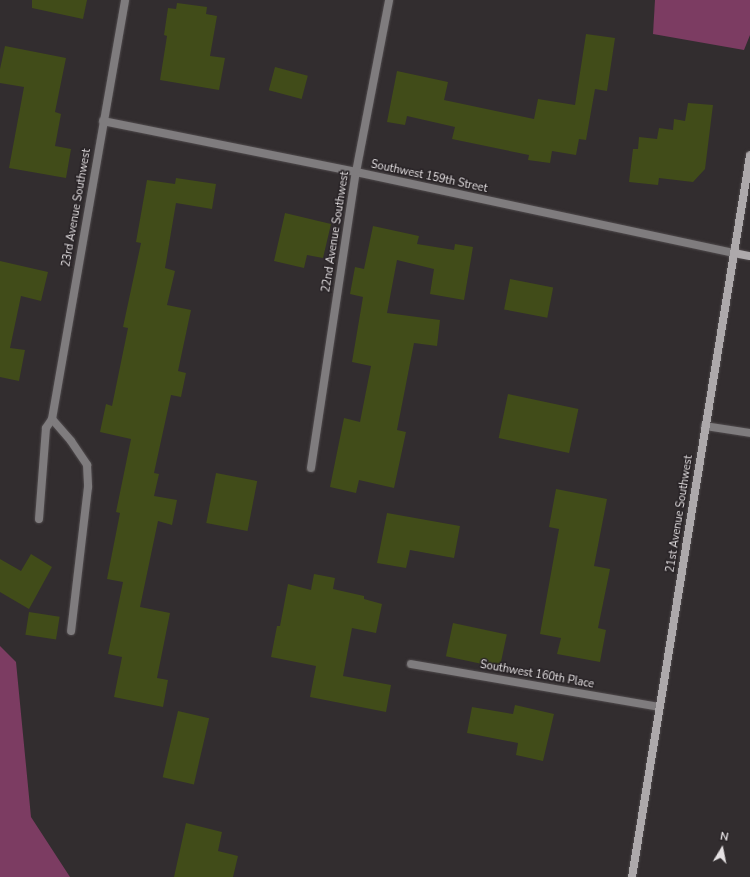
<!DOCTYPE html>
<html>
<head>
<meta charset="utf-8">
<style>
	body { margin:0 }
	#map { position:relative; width:750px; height:877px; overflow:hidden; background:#322d2f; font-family:"Nunito Sans",sans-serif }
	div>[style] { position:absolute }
	.green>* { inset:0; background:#7c3c62 }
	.building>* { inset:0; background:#414c19; transform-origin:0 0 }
	.roads { filter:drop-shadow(0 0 1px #4f4a4c) drop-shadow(0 0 1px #4f4a4c) }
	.lane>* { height:8px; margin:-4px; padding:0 4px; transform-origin:4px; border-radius:4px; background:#7f7c7e }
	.street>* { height:8px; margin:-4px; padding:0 4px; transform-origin:4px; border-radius:4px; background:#7f7c7e }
	.secondary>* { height:8px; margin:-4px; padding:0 4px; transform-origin:4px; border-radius:4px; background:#ada9ab }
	span { translate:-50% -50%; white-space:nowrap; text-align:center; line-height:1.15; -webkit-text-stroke:3px #282326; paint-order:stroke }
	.street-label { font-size:11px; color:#e5e1e3 }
	.north { position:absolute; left:702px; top:829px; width:40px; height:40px; -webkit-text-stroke:3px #282326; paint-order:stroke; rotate:10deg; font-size:11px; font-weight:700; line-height:16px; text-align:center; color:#e5e1e3 }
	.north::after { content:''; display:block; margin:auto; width:14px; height:18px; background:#e5e1e3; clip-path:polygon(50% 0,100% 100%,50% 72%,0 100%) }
</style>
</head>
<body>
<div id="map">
	<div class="green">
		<i style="clip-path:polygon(655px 0,750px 0,750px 35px,744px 50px,653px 34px)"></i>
		<i style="clip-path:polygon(0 646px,16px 662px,31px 817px,70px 877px,0 877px)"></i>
	</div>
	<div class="building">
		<i style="clip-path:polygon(32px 0,87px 0,83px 19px,32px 8px)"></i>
		<i style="clip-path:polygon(177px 3px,207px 7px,206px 14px,217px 16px,210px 56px,225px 58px,219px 90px,160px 80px,167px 36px,164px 35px,168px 8px,176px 9px)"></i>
		<i style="clip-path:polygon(586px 34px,615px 38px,607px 91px,595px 89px,586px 140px,579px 139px,576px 155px,552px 151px,550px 163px,528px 160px,529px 155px,452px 139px,455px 127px,407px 116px,405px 125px,387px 122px,397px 71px,448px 82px,444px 100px,534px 119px,538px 99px,575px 105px)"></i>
		<i style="clip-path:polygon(5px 46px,66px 58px,55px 112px,61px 114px,55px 146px,71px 149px,66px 178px,9px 168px,24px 87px,0 83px,0 69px)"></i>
		<i style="left:275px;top:67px;width:34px;height:24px;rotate:15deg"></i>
		<i style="clip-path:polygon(688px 103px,713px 105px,705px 169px,693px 182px,659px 178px,658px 185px,629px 182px,633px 149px,638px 149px,639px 137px,657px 139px,659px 128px,673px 130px,674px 119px,685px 121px)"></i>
		<i style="clip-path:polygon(176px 178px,216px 184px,212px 209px,176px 203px,165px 268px,175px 271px,167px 305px,191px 310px,178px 371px,186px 373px,181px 397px,171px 395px,154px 473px,159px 474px,154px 496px,177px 500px,172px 525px,158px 521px,140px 607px,170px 613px,157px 678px,168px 680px,163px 707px,114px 697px,122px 657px,108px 654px,123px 582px,107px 579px,120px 513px,116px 512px,131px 439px,100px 432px,106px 404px,112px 406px,128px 328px,123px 327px,141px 243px,136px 242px,147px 180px,175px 184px)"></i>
		<i style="clip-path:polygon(285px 213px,331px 224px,323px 258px,307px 255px,304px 268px,274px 261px)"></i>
		<i style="clip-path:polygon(373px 226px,419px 236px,417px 244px,454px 250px,455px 244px,473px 247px,464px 300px,430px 294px,434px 269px,397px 260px,387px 313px,440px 320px,437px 346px,414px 343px,397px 430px,406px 432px,394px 488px,359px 480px,356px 493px,330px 487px,344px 418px,360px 422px,371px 366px,352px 362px,363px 297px,350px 294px,355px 267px,364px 269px)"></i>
		<i style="clip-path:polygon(0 261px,48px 272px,41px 301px,21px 296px,10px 348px,25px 350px,19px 381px,0 377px)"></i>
		<i style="left:510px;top:279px;width:44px;height:31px;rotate:11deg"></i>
		<i style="left:508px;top:394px;width:72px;height:45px;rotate:12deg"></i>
		<i style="left:216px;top:473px;width:42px;height:51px;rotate:11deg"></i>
		<i style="clip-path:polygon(556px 489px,607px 499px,594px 566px,610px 569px,598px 628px,606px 630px,600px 662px,557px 654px,561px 638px,540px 634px,559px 529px,549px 527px)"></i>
		<i style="clip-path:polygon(387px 513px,460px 526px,454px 558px,410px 550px,406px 568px,377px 563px)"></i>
		<i style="clip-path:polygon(31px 554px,52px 567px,29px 609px,0 592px,0 559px,21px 571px)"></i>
		<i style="clip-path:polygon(314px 574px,335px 578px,333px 589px,364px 596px,364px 599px,382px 604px,376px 633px,352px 628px,343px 676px,391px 685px,386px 712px,310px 697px,316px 666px,271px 657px,277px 626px,280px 626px,288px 584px,311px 590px)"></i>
		<i style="left:29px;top:612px;width:31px;height:23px;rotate:9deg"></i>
		<i style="left:453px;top:623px;width:55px;height:34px;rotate:12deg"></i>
		<i style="clip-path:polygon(515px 705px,554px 714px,543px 761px,516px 755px,518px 743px,467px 733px,472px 707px,513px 714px)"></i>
		<i style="left:178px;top:711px;width:32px;height:68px;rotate:13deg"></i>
		<i style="clip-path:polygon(186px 823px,222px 832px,218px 851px,238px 856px,233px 877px,174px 877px)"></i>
	</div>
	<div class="roads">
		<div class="lane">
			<i style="left:705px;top:426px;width:46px;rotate:8.8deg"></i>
			<i style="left:39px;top:519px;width:91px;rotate:-85.6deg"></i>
			<i style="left:46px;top:428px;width:11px;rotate:-56deg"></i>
			<i style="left:52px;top:419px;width:29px;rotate:49deg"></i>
			<i style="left:71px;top:441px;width:29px;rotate:56deg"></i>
			<i style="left:87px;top:465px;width:22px;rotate:87deg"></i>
			<i style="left:88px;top:487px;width:145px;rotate:96.7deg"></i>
		</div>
		<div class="street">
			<i style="left:103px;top:121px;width:258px;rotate:11.4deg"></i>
			<i style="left:356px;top:172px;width:387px;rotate:12.1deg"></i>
			<i style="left:52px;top:419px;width:425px;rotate:-80.1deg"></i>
			<i style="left:311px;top:468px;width:299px;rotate:-81.4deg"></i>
			<i style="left:356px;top:172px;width:175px;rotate:-79.1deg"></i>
			<i style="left:411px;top:664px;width:252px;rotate:9.8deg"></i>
		</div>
		<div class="secondary">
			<i style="left:734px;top:253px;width:16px;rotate:11deg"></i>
			<i style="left:632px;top:877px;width:731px;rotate:-80.71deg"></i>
		</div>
	</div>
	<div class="street-label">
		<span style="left:429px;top:177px;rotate:12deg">Southwest 159th Street</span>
		<span style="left:77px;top:208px;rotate:-80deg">23rd Avenue Southwest</span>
		<span style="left:336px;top:232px;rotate:-81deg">22nd Avenue Southwest</span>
		<span style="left:680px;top:514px;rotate:-81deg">21st Avenue Southwest</span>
		<span style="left:537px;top:675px;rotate:10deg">Southwest 160th Place</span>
	</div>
	<div class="north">N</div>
</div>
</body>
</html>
